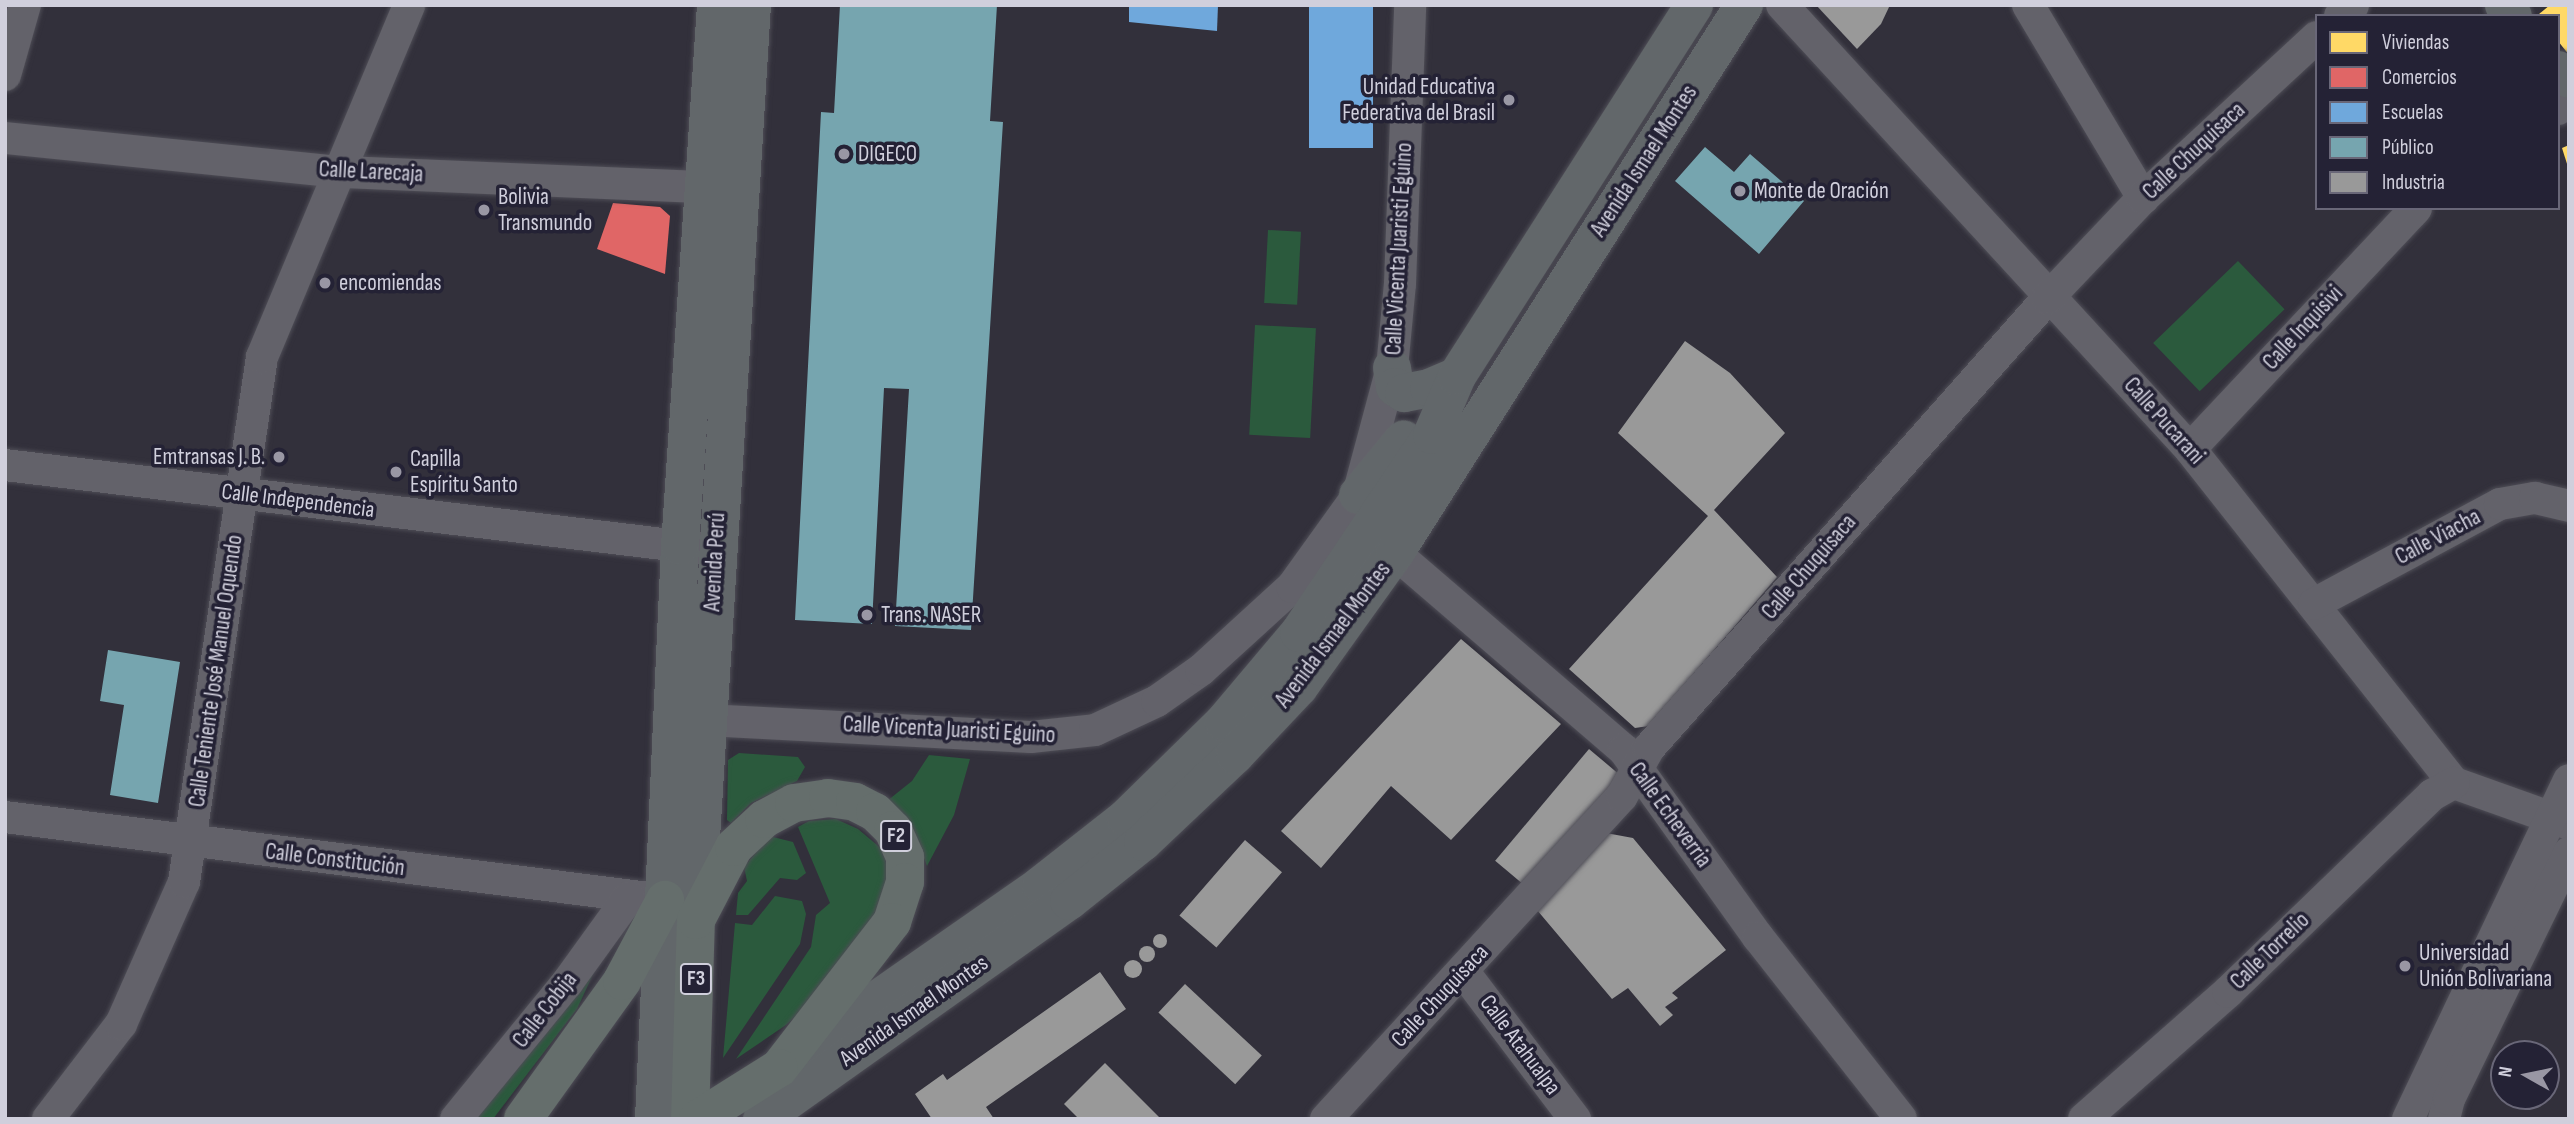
<!DOCTYPE html>
<html>
<head>
<meta charset="utf-8">
<style>
	body { margin:0 }
	#map { position:relative; width:2574px; height:1124px; overflow:hidden; background:#32303b; font-family:"Sofia Sans Condensed",sans-serif }
	div>[style] { position:absolute }
	.green>* { inset:0; background:#2b5a3d; transform-origin:0 0 }
	.homes>* { inset:0; background:#ffd966 }
	.shops>* { inset:0; background:#e06666 }
	.schools>* { inset:0; background:#6fa8dc; transform-origin:0 0 }
	.public>* { inset:0; background:#76a5af }
	.industry>* { inset:0; background:#999; transform-origin:0 0 }
	.round { border-radius:50% }
	.roads { filter:drop-shadow(0 0 2px #4e4d56) drop-shadow(0 0 2px #4e4d56) }
	.minor>* { height:32px; margin:-16px; padding:0 16px; transform-origin:16px; border-radius:16px; background:#63626a }
	.major>* { height:38px; margin:-19px; padding:0 19px; transform-origin:19px; border-radius:19px; background:#62676a }
	.highway>* { height:38px; margin:-19px; padding:0 19px; transform-origin:19px; border-radius:19px; background:#656e6c }
	.dots>* { width:19px; height:19px; translate:-50% -50%; box-sizing:border-box; border:4px solid #242235; border-radius:50% }
	span { translate:-50% -50%; white-space:nowrap; text-align:center; line-height:1.15; -webkit-text-stroke:7px #242235; paint-order:stroke }
	.shield-label span { padding:2px 5px; background:#242235; border:2px solid; border-radius:5px; -webkit-text-stroke-width:0 }
	.shield-label { font-size:21px; color:#d0cfdc; font-weight:700 }
	.poi-label { font-size:23px; color:#d0cfdc }
	.right { translate:-100% -50%; text-align:right }
	.left { translate:0 -50%; text-align:left }
	.street-label { font-size:23px; color:#d0cfdc }
	.frame { position:absolute; inset:0; border:7px solid #d0cfdc; pointer-events:none }
	.legend { position:absolute; left:2315px; top:14px; width:245px; height:196px; box-sizing:border-box; background:#242235; border:2px solid #696778; margin:0; padding:9px 12px; list-style:none; font-size:21px; color:#d0cfdc }
	.legend li { display:flex; align-items:center; gap:14px; height:35px }
	.legend b { width:35px; border:2px solid #696778 }
	.north { position:absolute; left:2490px; top:1040px; width:70px; height:70px; box-sizing:border-box; background:#242235; border:2px solid #696778; border-radius:50%; rotate:279deg; font-size:19px; font-weight:700; line-height:28px; text-align:center; color:#d0cfdc }
	.north::after { content:''; display:block; margin:auto; width:24px; height:32px; background:#9997a4; clip-path:polygon(50% 0,100% 100%,50% 72%,0 100%) }
</style>
</head>
<body>
<div id="map">
	<div class="green">
		<i style="left:1268px;top:230px;width:33px;height:73px;rotate:3deg"></i>
		<i style="left:2238px;top:261px;width:67px;height:118px;rotate:46deg"></i>
		<i style="left:1255px;top:325px;width:61px;height:110px;rotate:3deg"></i>
		<i style="clip-path:polygon(739px 753px,798px 757px,805px 767px,797px 781px,751px 803px,731px 823px,727px 820px,728px 760px)"></i>
		<i style="clip-path:polygon(929px 755px,970px 759px,954px 815px,927px 866px,914px 833px,887px 801px,912px 781px)"></i>
		<i style="clip-path:polygon(836px 819px,858px 829px,883px 850px,889px 876px,879px 909px,830px 985px,786px 1025px,736px 1059px,811px 947px,816px 915px,830px 903px,798px 827px,809px 821px)"></i>
		<i style="clip-path:polygon(769px 836px,793px 842px,806px 873px,797px 880px,780px 878px,748px 915px,736px 915px,738px 893px,747px 881px,744px 867px)"></i>
		<i style="clip-path:polygon(775px 896px,802px 901px,806px 914px,800px 944px,723px 1058px,735px 923px,752px 925px)"></i>
		<i style="clip-path:polygon(601px 957px,577px 1009px,493px 1119px,472px 1119px)"></i>
	</div>
	<div class="homes">
		<i style="clip-path:polygon(2550px 5px,2569px 5px,2569px 55px,2558px 41px,2558px 16px,2539px 14px)"></i>
		<i style="clip-path:polygon(2569px 145px,2569px 167px,2568px 167px,2562px 148px)"></i>
	</div>
	<div class="shops">
		<i style="clip-path:polygon(613px 203px,660px 207px,670px 216px,665px 274px,597px 249px)"></i>
	</div>
	<div class="schools">
		<i style="clip-path:polygon(1129px 5px,1218px 5px,1217px 31px,1129px 22px)"></i>
		<i style="left:1309px;top:5px;width:64px;height:143px"></i>
	</div>
	<div class="public">
		<i style="clip-path:polygon(840px 5px,997px 5px,990px 121px,1003px 122px,971px 630px,895px 626px,909px 389px,884px 388px,872px 624px,795px 620px,821px 112px,834px 113px)"></i>
		<i style="clip-path:polygon(1705px 147px,1734px 172px,1750px 154px,1804px 201px,1759px 254px,1675px 181px)"></i>
		<i style="clip-path:polygon(108px 650px,180px 662px,158px 803px,110px 795px,124px 705px,100px 701px)"></i>
	</div>
	<div class="industry">
		<i style="clip-path:polygon(1816px 5px,1890px 5px,1881px 24px,1857px 49px)"></i>
		<i style="clip-path:polygon(1685px 341px,1730px 373px,1785px 433px,1714px 510px,1777px 577px,1649px 726px,1635px 728px,1569px 669px,1708px 516px,1618px 433px)"></i>
		<i style="clip-path:polygon(1461px 639px,1561px 724px,1451px 840px,1391px 786px,1321px 868px,1281px 831px)"></i>
		<i style="left:1589px;top:749px;width:40px;height:146px;rotate:40deg"></i>
		<i style="clip-path:polygon(1606px 833px,1633px 838px,1726px 950px,1672px 993px,1678px 998px,1665px 1007px,1673px 1015px,1660px 1026px,1628px 988px,1612px 999px,1537px 910px)"></i>
		<i style="left:1245px;top:840px;width:49px;height:100px;rotate:41deg"></i>
		<i class="round" style="left:1153px;top:934px;width:14px;height:14px"></i>
		<i class="round" style="left:1139px;top:946px;width:16px;height:16px"></i>
		<i class="round" style="left:1124px;top:960px;width:18px;height:18px"></i>
		<i style="clip-path:polygon(1100px 972px,1126px 1009px,986px 1107px,994px 1119px,932px 1119px,915px 1094px,943px 1074px,947px 1080px)"></i>
		<i style="left:1185px;top:984px;width:105px;height:39px;rotate:43deg"></i>
		<i style="clip-path:polygon(1105px 1063px,1161px 1119px,1079px 1119px,1064px 1104px)"></i>
	</div>
	<div class="roads">
		<div class="minor">
			<i style="left:1782px;top:5px;width:603px;rotate:47.42deg"></i>
			<i style="left:2190px;top:449px;width:426px;rotate:51.7deg"></i>
			<i style="left:2454px;top:783px;width:122px;rotate:19.6deg"></i>
			<i style="left:2028px;top:5px;width:225px;rotate:59.2deg"></i>
			<i style="left:2340px;top:16px;width:17px;rotate:-40deg"></i>
			<i style="left:5px;top:75px;width:73px;rotate:-74.1deg"></i>
			<i style="left:2558px;top:109px;width:14px;rotate:-39deg"></i>
			<i style="left:5px;top:138px;width:339px;rotate:5.8deg"></i>
			<i style="left:342px;top:172px;width:384px;rotate:2.4deg"></i>
			<i style="left:2190px;top:449px;width:330px;rotate:-46.8deg"></i>
			<i style="left:5px;top:465px;width:704px;rotate:6.85deg"></i>
			<i style="left:1395px;top:553px;width:302px;rotate:40.7deg"></i>
			<i style="left:1624px;top:750px;width:230px;rotate:54.4deg"></i>
			<i style="left:1758px;top:937px;width:231px;rotate:51.8deg"></i>
			<i style="left:2314px;top:604px;width:211px;rotate:-28.3deg"></i>
			<i style="left:2500px;top:504px;width:36px;rotate:-10deg"></i>
			<i style="left:2535px;top:498px;width:35px;rotate:13deg"></i>
			<i style="left:706px;top:720px;width:325px;rotate:3deg"></i>
			<i style="left:1031px;top:737px;width:64px;rotate:-6.2deg"></i>
			<i style="left:1095px;top:730px;width:68px;rotate:-25.1deg"></i>
			<i style="left:1157px;top:701px;width:54px;rotate:-35.2deg"></i>
			<i style="left:1201px;top:670px;width:123px;rotate:-42.4deg"></i>
			<i style="left:1292px;top:587px;width:113px;rotate:-54.3deg"></i>
			<i style="left:1358px;top:495px;width:131px;rotate:-75deg"></i>
			<i style="left:1392px;top:368px;width:84px;rotate:-84.6deg"></i>
			<i style="left:1400px;top:284px;width:279px;rotate:-87.9deg"></i>
			<i style="left:5px;top:817px;width:665px;rotate:7.17deg"></i>
			<i style="left:1463px;top:971px;width:186px;rotate:52.9deg"></i>
			<i style="left:48px;top:1119px;width:120px;rotate:-52.5deg"></i>
			<i style="left:121px;top:1024px;width:155px;rotate:-66.1deg"></i>
			<i style="left:184px;top:882px;width:531px;rotate:-81.55deg"></i>
			<i style="left:262px;top:357px;width:381px;rotate:-67.3deg"></i>
			<i style="left:456px;top:1119px;width:176px;rotate:-50.8deg"></i>
			<i style="left:567px;top:983px;width:106px;rotate:-54.2deg"></i>
			<i style="left:1326px;top:1119px;width:438px;rotate:-47.5deg"></i>
			<i style="left:1622px;top:796px;width:55px;rotate:-60.6deg"></i>
			<i style="left:1649px;top:748px;width:601px;rotate:-48.44deg"></i>
			<i style="left:2048px;top:298px;width:138px;rotate:-46.5deg"></i>
			<i style="left:2143px;top:198px;width:237px;rotate:-42.8deg"></i>
			<i style="left:2084px;top:1119px;width:192px;rotate:-41.4deg"></i>
			<i style="left:2228px;top:992px;width:284px;rotate:-44deg"></i>
			<i style="left:2432px;top:795px;width:25px;rotate:-29deg"></i>
			<i style="left:2408px;top:1119px;width:375px;rotate:-64.6deg"></i>
			<i style="left:2444px;top:1119px;width:21px;rotate:-76deg"></i>
			<i style="left:2449px;top:1099px;width:274px;rotate:-64deg"></i>
		</div>
		<div class="major">
			<i style="left:2504px;top:5px;width:14px;rotate:51deg"></i>
			<i style="left:2558px;top:70px;width:14px;rotate:39deg"></i>
			<i style="left:1392px;top:368px;width:19px;rotate:81deg"></i>
			<i style="left:1395px;top:387px;width:11px;rotate:34deg"></i>
			<i style="left:1404px;top:393px;width:25px;rotate:-11deg"></i>
			<i style="left:1429px;top:388px;width:30px;rotate:-23deg"></i>
			<i style="left:1358px;top:495px;width:72px;rotate:-50.6deg"></i>
			<i style="left:696px;top:920px;width:917px;rotate:-86.5deg"></i>
			<i style="left:789px;top:1061px;width:307px;rotate:-34.9deg"></i>
			<i style="left:1041px;top:885px;width:108px;rotate:-38.2deg"></i>
			<i style="left:1126px;top:818px;width:137px;rotate:-44.4deg"></i>
			<i style="left:1224px;top:722px;width:116px;rotate:-49.9deg"></i>
			<i style="left:1299px;top:633px;width:239px;rotate:-56.1deg"></i>
			<i style="left:1432px;top:435px;width:64px;rotate:-67deg"></i>
			<i style="left:1457px;top:376px;width:440px;rotate:-57.4deg"></i>
			<i style="left:654px;top:1119px;width:574px;rotate:-87.4deg"></i>
			<i style="left:680px;top:546px;width:542px;rotate:-86.19deg"></i>
			<i style="left:762px;top:1119px;width:377px;rotate:-35.4deg"></i>
			<i style="left:1069px;top:901px;width:95px;rotate:-38.6deg"></i>
			<i style="left:1143px;top:842px;width:127px;rotate:-43.4deg"></i>
			<i style="left:1235px;top:755px;width:93px;rotate:-46.7deg"></i>
			<i style="left:1299px;top:687px;width:165px;rotate:-54.4deg"></i>
			<i style="left:1395px;top:553px;width:650px;rotate:-57.51deg"></i>
		</div>
		<div class="highway">
			<i style="left:523px;top:1119px;width:170px;rotate:-54.3deg"></i>
			<i style="left:622px;top:981px;width:92px;rotate:-62deg"></i>
			<i style="left:690px;top:1119px;width:199px;rotate:-88.3deg"></i>
			<i style="left:696px;top:920px;width:82px;rotate:-62.5deg"></i>
			<i style="left:734px;top:847px;width:41px;rotate:-43deg"></i>
			<i style="left:764px;top:819px;width:34px;rotate:-28deg"></i>
			<i style="left:794px;top:803px;width:34px;rotate:-8deg"></i>
			<i style="left:828px;top:798px;width:27px;rotate:8deg"></i>
			<i style="left:855px;top:802px;width:22px;rotate:27deg"></i>
			<i style="left:875px;top:812px;width:25px;rotate:45deg"></i>
			<i style="left:893px;top:830px;width:30px;rotate:66deg"></i>
			<i style="left:905px;top:857px;width:25px;rotate:90deg"></i>
			<i style="left:905px;top:882px;width:42px;rotate:108deg"></i>
			<i style="left:892px;top:922px;width:185px;rotate:127.7deg"></i>
			<i style="left:779px;top:1068px;width:96px;rotate:147.8deg"></i>
		</div>
	</div>
	<div class="dots">
		<i style="left:1509px;top:100px;background:#9997a4"></i>
		<i style="left:844px;top:154px;background:#9997a4"></i>
		<i style="left:1740px;top:191px;background:#9997a4"></i>
		<i style="left:484px;top:210px;background:#9997a4"></i>
		<i style="left:325px;top:283px;background:#9997a4"></i>
		<i style="left:279px;top:457px;background:#9997a4"></i>
		<i style="left:396px;top:472px;background:#9997a4"></i>
		<i style="left:867px;top:615px;background:#9997a4"></i>
		<i style="left:2405px;top:966px;background:#9997a4"></i>
	</div>
	<div class="shield-label">
		<span style="left:896px;top:836px">F2</span>
		<span style="left:696px;top:979px">F3</span>
	</div>
	<div class="poi-label">
		<span class="right" style="left:1495px;top:100px">Unidad Educativa<br>Federativa del Brasil</span>
		<span class="left" style="left:858px;top:154px">DIGECO</span>
		<span class="left" style="left:1754px;top:191px">Monte de Oración</span>
		<span class="left" style="left:498px;top:210px">Bolivia<br>Transmundo</span>
		<span class="left" style="left:339px;top:283px">encomiendas</span>
		<span class="right" style="left:265px;top:457px">Emtransas J. B.</span>
		<span class="left" style="left:410px;top:472px">Capilla<br>Espíritu Santo</span>
		<span class="left" style="left:881px;top:615px">Trans. NASER</span>
		<span class="left" style="left:2419px;top:966px">Universidad<br>Unión Bolivariana</span>
	</div>
	<div class="street-label">
		<span style="left:2194px;top:151px;rotate:-43deg">Calle Chuquisaca</span>
		<span style="left:1644px;top:161px;rotate:-57deg">Avenida Ismael Montes</span>
		<span style="left:371px;top:172px;rotate:3deg">Calle Larecaja</span>
		<span style="left:1399px;top:249px;rotate:-87deg">Calle Vicenta Juaristi Eguino</span>
		<span style="left:2303px;top:328px;rotate:-47deg">Calle Inquisivi</span>
		<span style="left:2164px;top:421px;rotate:48deg">Calle Pucarani</span>
		<span style="left:298px;top:501px;rotate:7deg">Calle Independencia</span>
		<span style="left:2438px;top:537px;rotate:-28deg">Calle Viacha</span>
		<span style="left:715px;top:562px;rotate:-87deg">Avenida Perú</span>
		<span style="left:1809px;top:567px;rotate:-49deg">Calle Chuquisaca</span>
		<span style="left:1333px;top:635px;rotate:-53deg">Avenida Ismael Montes</span>
		<span style="left:216px;top:671px;rotate:-82deg">Calle Teniente José Manuel Oquendo</span>
		<span style="left:949px;top:730px;rotate:3deg">Calle Vicenta Juaristi Eguino</span>
		<span style="left:1670px;top:815px;rotate:54deg">Calle Echeverria</span>
		<span style="left:335px;top:860px;rotate:7deg">Calle Constitución</span>
		<span style="left:2270px;top:951px;rotate:-44deg">Calle Torrelio</span>
		<span style="left:1440px;top:996px;rotate:-47deg">Calle Chuquisaca</span>
		<span style="left:545px;top:1010px;rotate:-52deg">Calle Cobija</span>
		<span style="left:914px;top:1011px;rotate:-35deg">Avenida Ismael Montes</span>
		<span style="left:1520px;top:1045px;rotate:53deg">Calle Atahualpa</span>
	</div>
	<div class="frame"></div>
	<ul class="legend">
	<li><b style="height:19px;background:#ffd966"></b>Viviendas</li>
	<li><b style="height:19px;background:#e06666"></b>Comercios</li>
	<li><b style="height:19px;background:#6fa8dc"></b>Escuelas</li>
	<li><b style="height:19px;background:#76a5af"></b>Público</li>
	<li><b style="height:19px;background:#999"></b>Industria</li>
	</ul>
	<div class="north">N</div>
</div>
</body>
</html>
